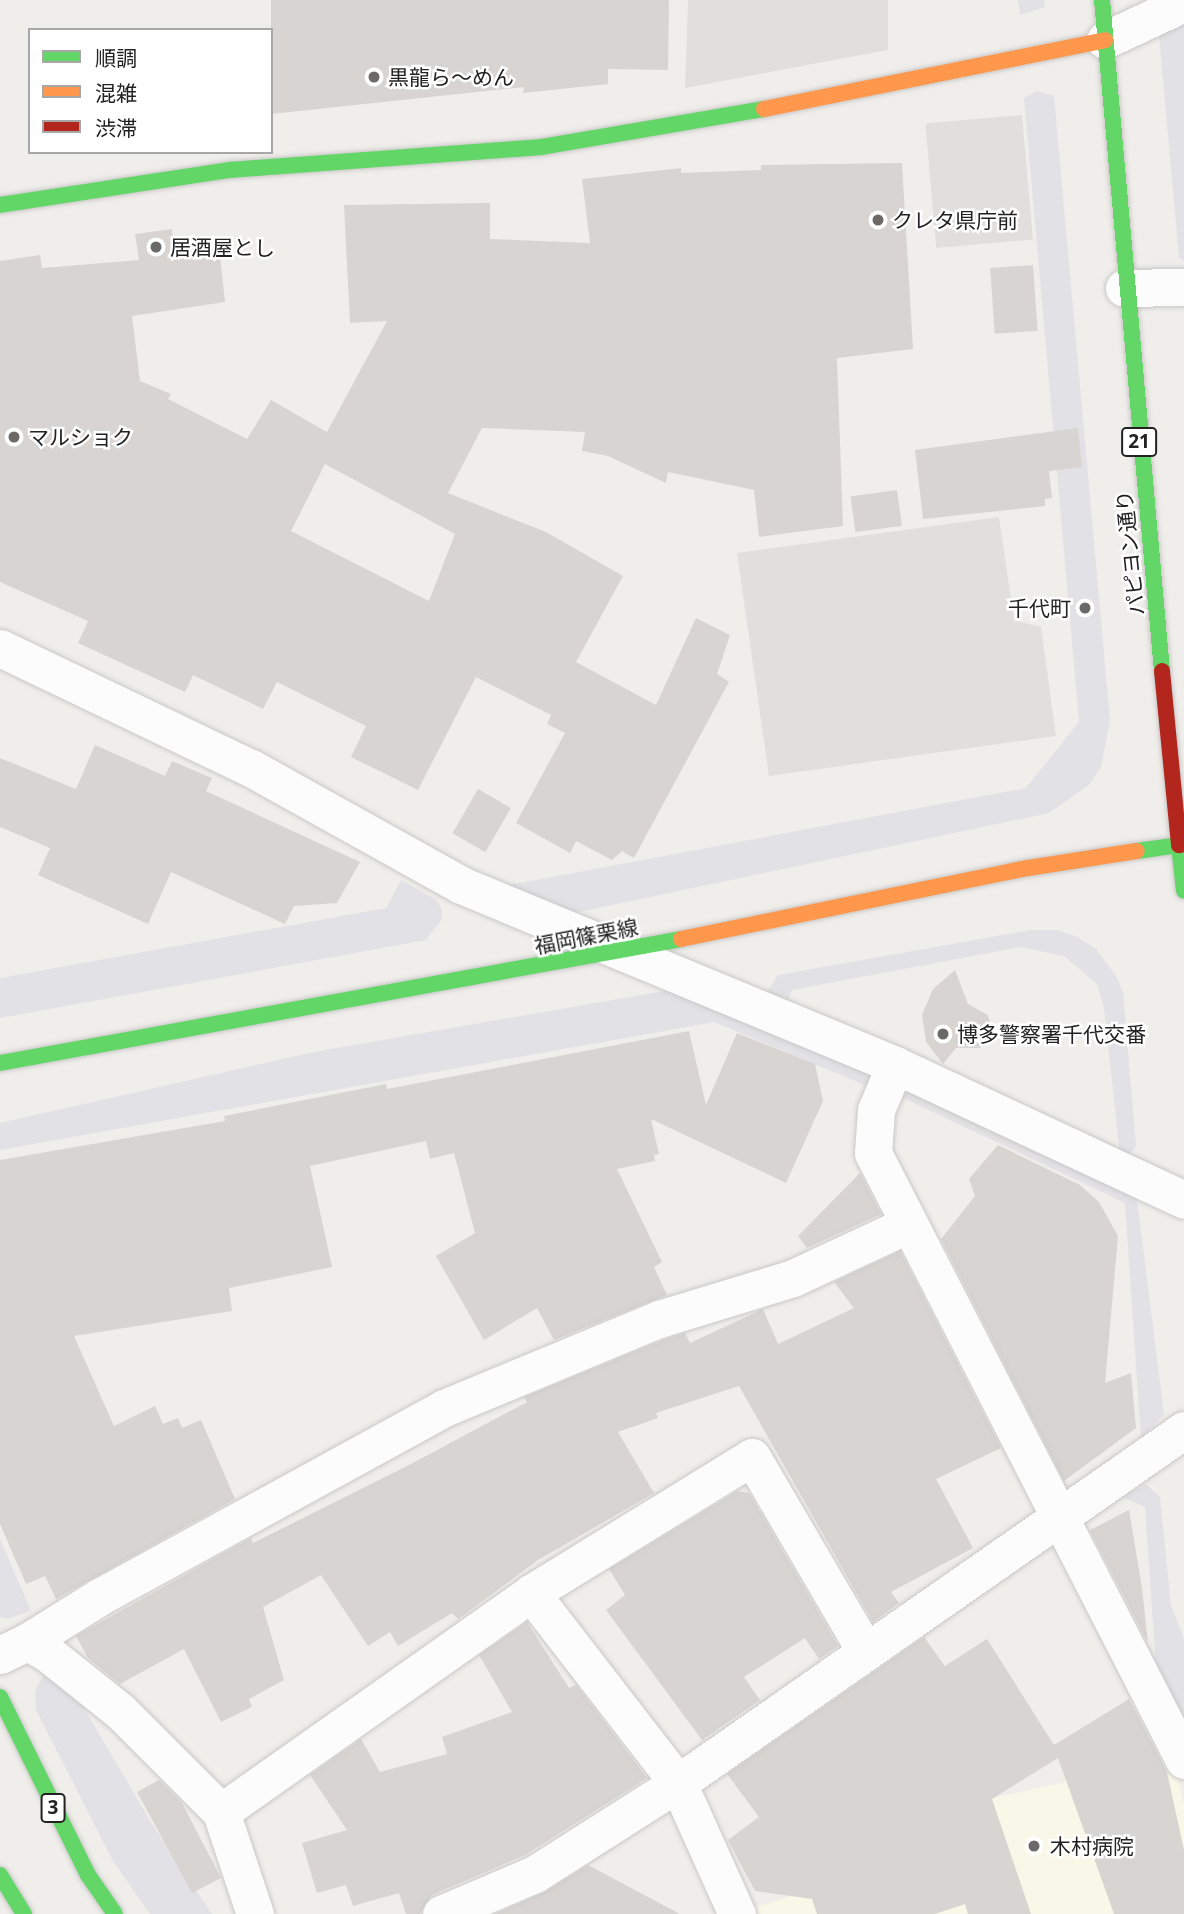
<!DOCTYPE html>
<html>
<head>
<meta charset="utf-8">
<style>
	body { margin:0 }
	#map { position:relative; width:1184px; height:1914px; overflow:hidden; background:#f0eeeb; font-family:"Noto Sans","Noto Sans JP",sans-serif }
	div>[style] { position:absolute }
	.education>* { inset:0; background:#f8f7e8 }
	.parking>* { inset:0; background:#e0dfde; transform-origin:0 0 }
	.plaza>* { inset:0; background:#e2e1e5 }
	.building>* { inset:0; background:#d7d4d2; transform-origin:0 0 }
	.roads { filter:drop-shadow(0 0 2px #c9c8c7) drop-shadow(0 0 2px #c9c8c7) }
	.street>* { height:37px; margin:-18.5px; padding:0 18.5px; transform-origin:18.5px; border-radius:18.5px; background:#fdfcfc }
	.fast>* { height:16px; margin:-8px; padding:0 8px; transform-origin:8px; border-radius:8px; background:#63d668 }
	.slow>* { height:16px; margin:-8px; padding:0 8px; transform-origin:8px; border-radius:8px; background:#ff974d }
	.jam>* { height:16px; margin:-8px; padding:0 8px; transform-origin:8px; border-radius:8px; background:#b3261e }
	.dots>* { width:19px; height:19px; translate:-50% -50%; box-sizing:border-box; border:4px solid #fff; border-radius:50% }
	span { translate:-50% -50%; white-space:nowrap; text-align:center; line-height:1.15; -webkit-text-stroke:5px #fff; paint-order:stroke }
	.shield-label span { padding:2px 5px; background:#fff; border:2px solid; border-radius:5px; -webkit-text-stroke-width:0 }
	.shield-label { font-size:19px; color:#222; font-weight:700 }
	.poi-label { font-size:21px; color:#222 }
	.left { translate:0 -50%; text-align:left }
	.right { translate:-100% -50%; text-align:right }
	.street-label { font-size:21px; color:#222 }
	.legend { position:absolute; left:28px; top:28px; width:245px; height:126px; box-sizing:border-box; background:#fff; border:2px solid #a7a7a7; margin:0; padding:9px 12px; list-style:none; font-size:21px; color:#222 }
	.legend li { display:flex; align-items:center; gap:14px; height:35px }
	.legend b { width:35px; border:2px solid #a7a7a7 }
</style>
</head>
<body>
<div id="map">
	<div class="education">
		<i style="clip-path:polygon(1174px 1758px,1184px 1805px,1184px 1914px,756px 1914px,754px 1908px,834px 1882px,934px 1811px)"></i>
	</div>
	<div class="parking">
		<i style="clip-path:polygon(688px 0,888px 0,888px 50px,685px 88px)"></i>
		<i style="left:1022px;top:115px;width:125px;height:97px;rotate:85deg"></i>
		<i style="clip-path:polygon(999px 517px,1014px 620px,1041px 627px,1056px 736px,769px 776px,737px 553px)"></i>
	</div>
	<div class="plaza">
		<i style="clip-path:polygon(1018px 0,1044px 0,1045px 7px,1020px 15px)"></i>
		<i style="clip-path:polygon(1184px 19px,1184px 261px,1179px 258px,1159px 35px)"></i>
		<i style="clip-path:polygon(1037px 91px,1054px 96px,1110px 720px,1101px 767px,1090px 784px,1049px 813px,579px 912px,561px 910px,504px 886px,1026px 788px,1079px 722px,1024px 98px)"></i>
		<i style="clip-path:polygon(401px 880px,436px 900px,442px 909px,442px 919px,426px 940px,0 1018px,0 978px,386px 908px)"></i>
		<i style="clip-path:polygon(1031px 930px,1057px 930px,1077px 937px,1096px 949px,1116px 976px,1123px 992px,1136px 1146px,1129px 1154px,1120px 1155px,1104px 1008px,1097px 984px,1064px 956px,1020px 947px,792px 990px,785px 1010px,767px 992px,778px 975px)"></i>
		<i style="clip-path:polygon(670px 990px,872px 1072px,872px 1088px,714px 1022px,0 1150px,0 1123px,314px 1052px)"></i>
		<i style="clip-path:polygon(909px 1090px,1137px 1199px,1164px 1414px,1141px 1438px,1125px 1203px,901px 1097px)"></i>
		<i style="clip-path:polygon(1146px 1484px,1160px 1497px,1171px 1605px,1184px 1639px,1184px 1735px,1156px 1669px,1145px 1507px,1123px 1497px)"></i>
		<i style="clip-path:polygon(0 1539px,31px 1611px,7px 1619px,0 1617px)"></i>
		<i style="clip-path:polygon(53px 1672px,70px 1684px,152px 1824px,212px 1914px,150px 1914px,113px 1861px,36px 1710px,35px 1691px,42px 1677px)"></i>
	</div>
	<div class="building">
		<i style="clip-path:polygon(271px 0,669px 0,668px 70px,608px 69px,608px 84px,523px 93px,524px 87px,271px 114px)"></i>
		<i style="clip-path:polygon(evenodd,902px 163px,913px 349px,837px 358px,843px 526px,759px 537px,754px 490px,668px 472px,666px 483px,608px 456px,582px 451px,585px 432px,482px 428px,448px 493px,546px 532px,623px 576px,576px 662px,656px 705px,696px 618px,730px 635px,717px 674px,729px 682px,634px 858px,622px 851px,612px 860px,576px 841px,570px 853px,516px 823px,565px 733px,547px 724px,551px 715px,476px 677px,418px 790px,351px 757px,366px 726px,277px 682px,263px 709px,193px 675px,185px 692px,78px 643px,88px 621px,0 582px,0 261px,40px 255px,42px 268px,139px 260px,135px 234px,172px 229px,174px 250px,219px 246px,225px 302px,132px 316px,140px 381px,171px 394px,168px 399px,247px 439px,271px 400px,327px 432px,387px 321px,350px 323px,344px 205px,490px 203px,490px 239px,590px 243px,582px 179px,681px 168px,681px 173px,761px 170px,761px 165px,902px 163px,325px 464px,455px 534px,429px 601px,291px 531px,325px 464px)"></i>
		<i style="left:1033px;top:265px;width:66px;height:43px;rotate:86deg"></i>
		<i style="clip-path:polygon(1078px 428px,1082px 467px,1049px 471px,1052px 498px,1045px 499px,1045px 506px,923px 519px,915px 450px)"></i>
		<i style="left:897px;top:490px;width:36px;height:47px;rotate:82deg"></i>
		<i style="clip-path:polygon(95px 745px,165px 776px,172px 761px,212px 778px,206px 791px,360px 862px,337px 903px,294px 906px,285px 924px,171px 872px,148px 924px,38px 875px,50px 848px,0 827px,0 758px,76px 789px)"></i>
		<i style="left:478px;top:789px;width:38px;height:51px;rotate:30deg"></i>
		<i style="clip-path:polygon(955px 970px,968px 1004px,988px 1015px,991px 1027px,989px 1039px,980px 1048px,956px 1048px,943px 1064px,926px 1042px,922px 1015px,933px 989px)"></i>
		<i style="clip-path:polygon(689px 1031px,706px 1105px,737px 1033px,815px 1064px,823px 1101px,786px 1183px,651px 1119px,659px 1154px,654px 1155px,655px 1161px,617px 1169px,662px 1262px,654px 1267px,667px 1295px,554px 1340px,537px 1308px,484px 1340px,436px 1256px,475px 1233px,454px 1153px,430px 1159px,426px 1141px,310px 1166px,332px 1267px,229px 1288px,232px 1311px,74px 1336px,114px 1426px,155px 1406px,163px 1424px,178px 1418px,182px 1428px,201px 1420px,235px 1499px,56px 1599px,45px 1576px,26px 1584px,0 1524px,0 1160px,225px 1121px,224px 1116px,386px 1084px,387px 1089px)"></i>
		<i style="clip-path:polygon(998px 1145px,1080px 1185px,1099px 1202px,1118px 1236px,1105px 1383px,1131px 1373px,1136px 1428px,1064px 1481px,941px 1239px,975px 1196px,969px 1179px)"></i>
		<i style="clip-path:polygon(860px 1173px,881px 1214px,807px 1248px,798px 1236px)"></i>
		<i style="clip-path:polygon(900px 1251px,1001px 1448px,936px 1479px,973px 1548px,891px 1592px,899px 1603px,873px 1622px,739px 1386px,656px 1413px,658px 1418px,618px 1432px,654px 1493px,538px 1560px,458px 1619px,452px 1613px,398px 1646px,390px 1632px,368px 1646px,321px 1575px,263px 1607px,284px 1680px,249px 1699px,252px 1707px,221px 1722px,184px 1649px,120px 1684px,88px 1658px,76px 1636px,251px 1538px,253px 1543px,411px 1464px,527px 1402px,524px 1397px,666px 1339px,685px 1333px,690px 1343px,763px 1309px,778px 1344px,854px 1308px,834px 1282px)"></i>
		<i style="clip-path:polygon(738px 1491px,749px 1493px,838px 1646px,819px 1659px,805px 1638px,744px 1677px,760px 1700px,702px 1740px,606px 1610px,625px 1595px,609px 1569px)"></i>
		<i style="clip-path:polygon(1129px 1510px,1142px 1588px,1148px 1643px,1090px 1530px)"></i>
		<i style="clip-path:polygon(527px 1622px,569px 1688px,576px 1685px,647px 1778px,525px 1855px,432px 1895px,420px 1914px,406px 1914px,399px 1893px,353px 1906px,346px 1885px,317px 1893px,302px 1843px,347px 1830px,310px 1775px,361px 1739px,380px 1772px,447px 1754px,442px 1737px,512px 1712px,479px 1655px)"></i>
		<i style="clip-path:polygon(924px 1637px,945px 1666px,987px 1639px,1054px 1745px,1129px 1699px,1167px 1772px,1184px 1850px,1184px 1914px,1114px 1914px,1058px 1758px,992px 1799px,1031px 1914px,968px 1914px,965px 1904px,935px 1914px,817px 1914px,812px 1899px,755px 1891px,728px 1840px,759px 1817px,727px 1774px)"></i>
		<i style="clip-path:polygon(159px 1780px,182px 1803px,221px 1878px,192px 1893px,137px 1792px)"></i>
		<i style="clip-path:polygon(588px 1865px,680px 1914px,495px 1914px,543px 1893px)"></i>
	</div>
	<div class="roads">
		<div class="street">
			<i style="left:1105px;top:40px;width:87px;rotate:-25.1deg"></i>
			<i style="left:1124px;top:288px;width:60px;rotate:-1deg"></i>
			<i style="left:0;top:648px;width:278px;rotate:25.6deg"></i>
			<i style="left:251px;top:768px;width:240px;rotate:29.1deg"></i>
			<i style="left:461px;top:885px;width:470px;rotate:22.5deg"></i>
			<i style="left:895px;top:1065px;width:319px;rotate:25deg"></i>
			<i style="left:895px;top:1065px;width:49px;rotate:112.9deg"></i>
			<i style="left:876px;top:1110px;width:43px;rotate:94deg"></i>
			<i style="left:873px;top:1153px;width:682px;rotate:62.87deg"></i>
			<i style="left:531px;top:1593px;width:240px;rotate:52.3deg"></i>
			<i style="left:678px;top:1783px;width:144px;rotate:65.8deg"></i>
			<i style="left:27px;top:1642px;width:87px;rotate:-31.9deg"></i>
			<i style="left:101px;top:1596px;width:391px;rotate:-28.7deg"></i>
			<i style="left:444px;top:1408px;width:233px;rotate:-22.5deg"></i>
			<i style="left:659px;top:1319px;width:140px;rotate:-17deg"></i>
			<i style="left:793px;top:1278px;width:128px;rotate:-25deg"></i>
			<i style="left:0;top:1655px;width:30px;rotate:-26deg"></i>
			<i style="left:27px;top:1642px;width:21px;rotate:28deg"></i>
			<i style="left:46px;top:1652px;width:95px;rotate:38.6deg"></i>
			<i style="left:120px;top:1711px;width:143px;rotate:45deg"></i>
			<i style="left:221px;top:1812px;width:380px;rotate:-35.2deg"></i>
			<i style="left:531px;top:1593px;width:259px;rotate:-31.6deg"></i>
			<i style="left:752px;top:1457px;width:224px;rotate:59.7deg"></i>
			<i style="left:221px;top:1812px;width:108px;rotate:71.6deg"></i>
			<i style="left:441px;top:1914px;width:102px;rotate:-23.1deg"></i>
			<i style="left:535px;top:1874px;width:169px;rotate:-32.5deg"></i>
			<i style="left:678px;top:1783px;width:617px;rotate:-34.9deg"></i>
		</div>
		<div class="fast">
			<i style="left:1102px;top:0;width:674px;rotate:84.89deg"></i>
			<i style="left:0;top:205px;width:233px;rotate:-8.7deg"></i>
			<i style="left:230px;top:170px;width:312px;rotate:-4.2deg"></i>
			<i style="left:541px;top:147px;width:226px;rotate:-9.7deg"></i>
			<i style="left:1137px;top:851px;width:42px;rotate:-8.1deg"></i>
			<i style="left:1179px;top:845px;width:46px;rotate:83.8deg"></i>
			<i style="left:0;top:1063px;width:692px;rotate:-10.32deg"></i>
			<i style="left:0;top:1697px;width:199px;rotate:63.7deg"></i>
			<i style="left:88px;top:1875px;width:47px;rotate:55.3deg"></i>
			<i style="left:0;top:1875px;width:46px;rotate:58.4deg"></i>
		</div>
		<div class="slow">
			<i style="left:764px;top:109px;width:348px;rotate:-11.4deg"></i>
			<i style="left:681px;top:939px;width:354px;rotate:-11.6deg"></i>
			<i style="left:1028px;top:868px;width:110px;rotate:-8.9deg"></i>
		</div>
		<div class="jam">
			<i style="left:1162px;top:671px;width:175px;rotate:84.4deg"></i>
			<i style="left:1179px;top:845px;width:5px;rotate:-11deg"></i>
		</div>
	</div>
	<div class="dots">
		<i style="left:374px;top:77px;background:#6a6968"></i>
		<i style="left:878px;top:220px;background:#6a6968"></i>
		<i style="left:156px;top:247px;background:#6a6968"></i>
		<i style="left:14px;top:437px;background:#6a6968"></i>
		<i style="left:1085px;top:608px;background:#6a6968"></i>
		<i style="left:943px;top:1034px;background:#6a6968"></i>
		<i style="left:1034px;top:1846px;background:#6a6968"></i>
	</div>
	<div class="shield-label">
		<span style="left:1139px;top:442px">21</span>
		<span style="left:53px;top:1808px">3</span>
	</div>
	<div class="poi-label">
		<span class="left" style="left:388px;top:77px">黒龍ら〜めん</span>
		<span class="left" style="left:892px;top:220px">クレタ県庁前</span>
		<span class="left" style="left:170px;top:247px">居酒屋とし</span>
		<span class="left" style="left:28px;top:437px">マルショク</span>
		<span class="right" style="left:1071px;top:608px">千代町</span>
		<span class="left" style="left:957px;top:1034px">博多警察署千代交番</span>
		<span class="left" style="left:1050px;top:1846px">木村病院</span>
	</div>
	<div class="street-label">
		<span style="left:1130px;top:553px;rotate:-96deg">パピヨン通り</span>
		<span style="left:586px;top:936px;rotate:-11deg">福岡篠栗線</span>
	</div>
	<ul class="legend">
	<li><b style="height:9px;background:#63d668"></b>順調</li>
	<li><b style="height:9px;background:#ff974d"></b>混雑</li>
	<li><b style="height:9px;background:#b3261e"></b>渋滞</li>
	</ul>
</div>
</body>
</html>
